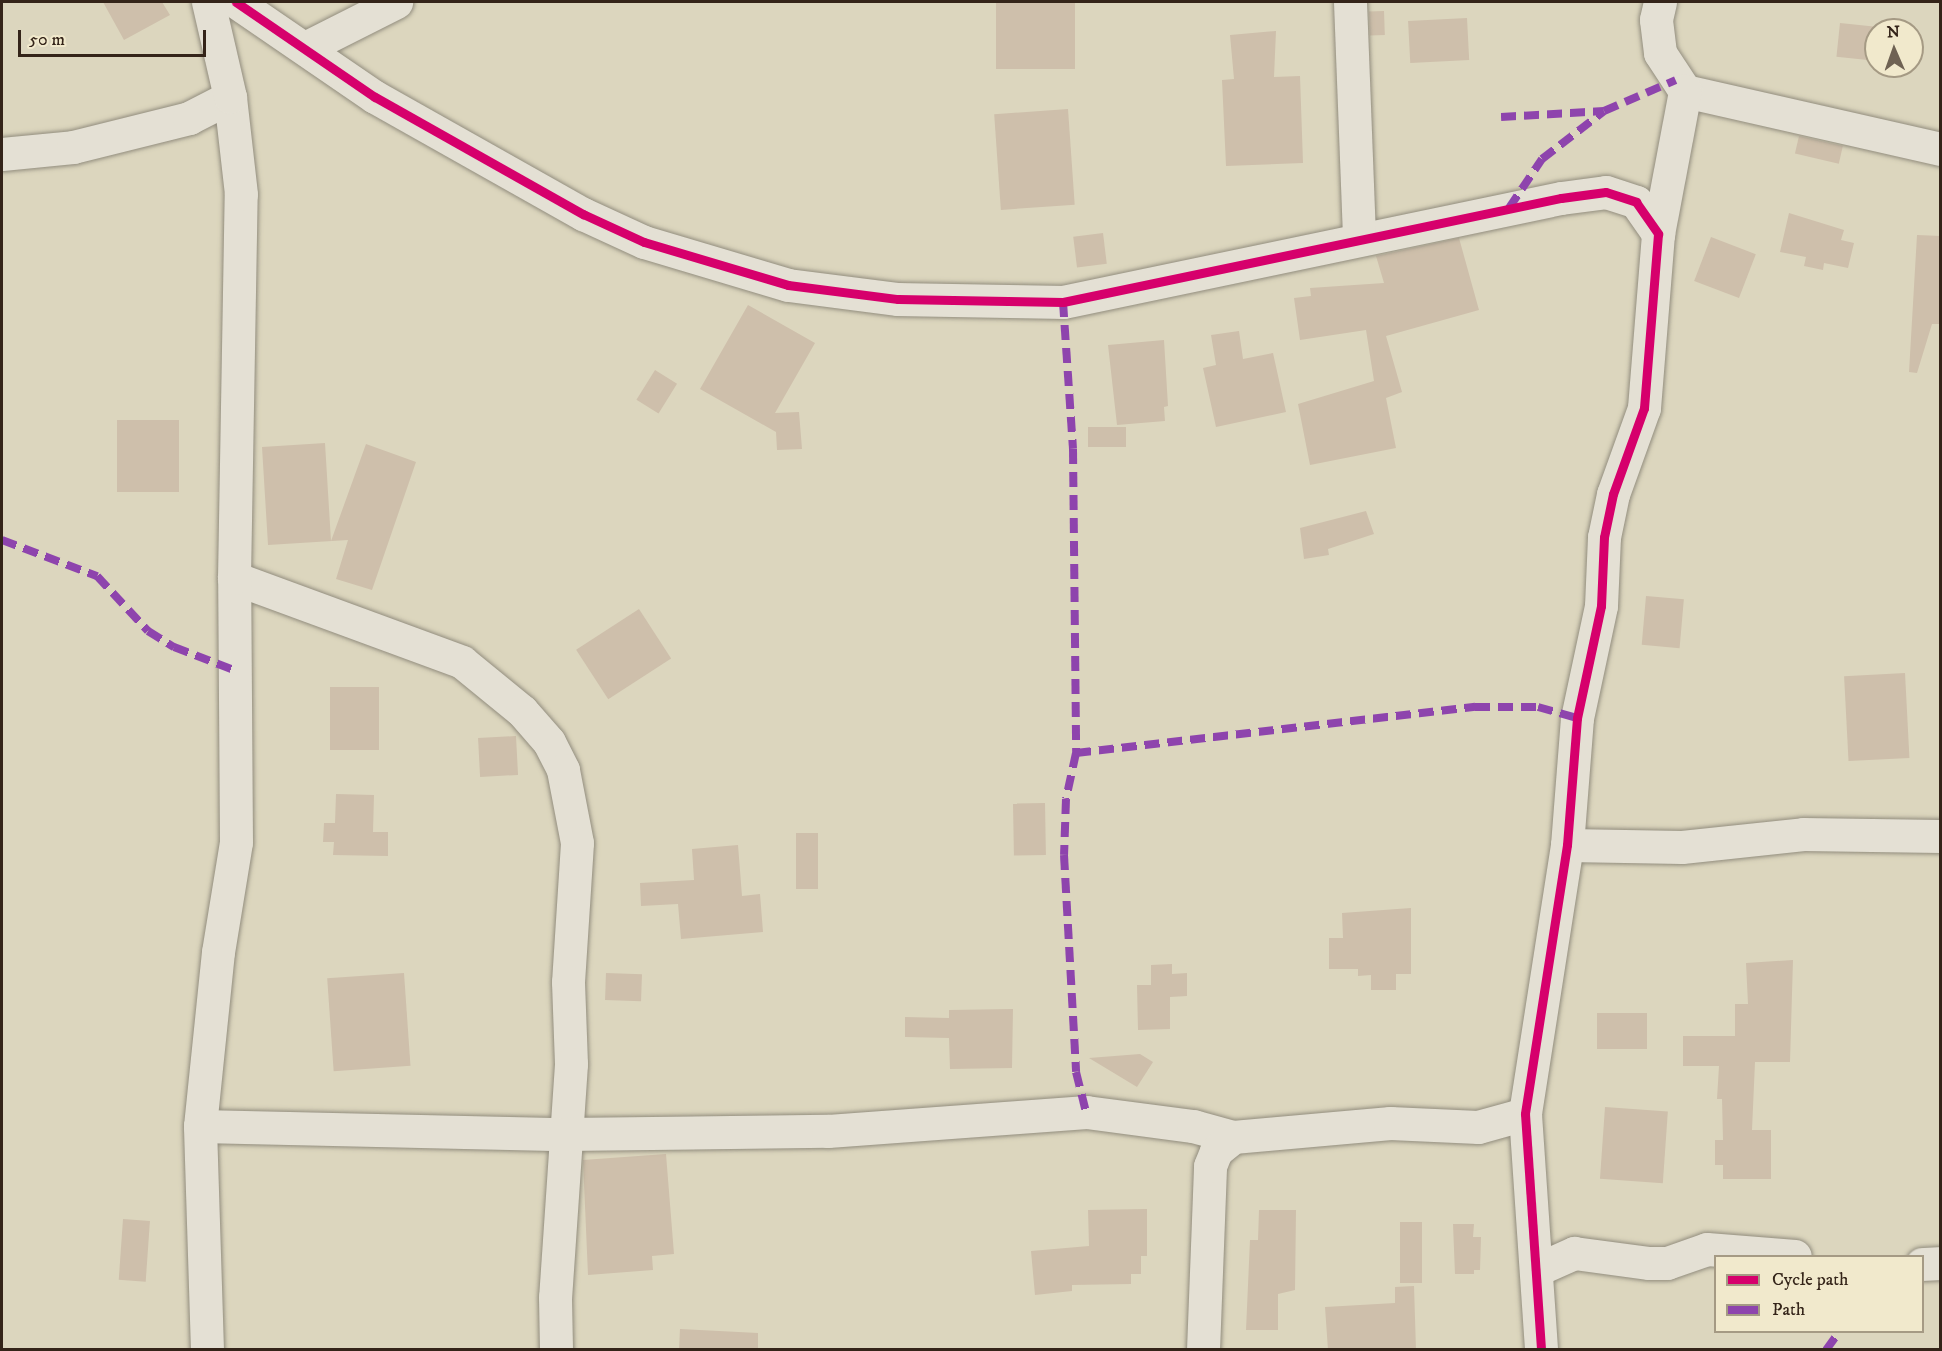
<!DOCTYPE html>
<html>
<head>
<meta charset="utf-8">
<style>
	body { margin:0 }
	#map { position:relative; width:1942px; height:1351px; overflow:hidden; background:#dcd6be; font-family:"IM FELL DW Pica",serif }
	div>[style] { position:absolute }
	.building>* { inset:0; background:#cebfab; transform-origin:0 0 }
	.roads { filter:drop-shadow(0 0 2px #928d7e) drop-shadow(0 0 2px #928d7e) }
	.minor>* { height:33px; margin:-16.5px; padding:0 16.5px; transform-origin:16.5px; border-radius:16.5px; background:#e4e0d4 }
	.quiet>* { height:8px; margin-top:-4px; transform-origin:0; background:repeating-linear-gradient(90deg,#8e44ad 0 15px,transparent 0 23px) }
	.cycleway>* { height:9px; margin:-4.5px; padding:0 4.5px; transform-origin:4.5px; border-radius:4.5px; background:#d6006c }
	span { translate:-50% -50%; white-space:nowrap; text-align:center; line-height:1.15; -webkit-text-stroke:5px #f1e9cc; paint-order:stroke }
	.frame { position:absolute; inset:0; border:3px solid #342419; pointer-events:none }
	.legend { position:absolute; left:1714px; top:1255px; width:210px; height:78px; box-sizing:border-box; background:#f1e9cc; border:2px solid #a59a84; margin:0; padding:8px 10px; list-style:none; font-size:18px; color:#342419 }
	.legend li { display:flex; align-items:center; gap:12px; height:30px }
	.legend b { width:30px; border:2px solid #a59a84 }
	.north { position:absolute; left:1864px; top:18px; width:60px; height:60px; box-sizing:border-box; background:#f1e9cc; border:2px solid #a59a84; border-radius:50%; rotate:358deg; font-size:16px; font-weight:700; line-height:24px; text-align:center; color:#342419 }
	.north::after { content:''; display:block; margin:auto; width:21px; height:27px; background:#6f6253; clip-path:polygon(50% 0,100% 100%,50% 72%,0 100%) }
	.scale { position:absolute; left:18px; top:30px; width:188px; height:27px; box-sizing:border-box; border:3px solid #342419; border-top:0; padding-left:8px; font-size:18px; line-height:21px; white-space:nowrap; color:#342419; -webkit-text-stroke:4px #f1e9cc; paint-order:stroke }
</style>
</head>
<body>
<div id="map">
	<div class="building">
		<i style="clip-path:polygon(103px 2px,162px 2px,170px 15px,124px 40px)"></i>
		<i style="left:996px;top:2px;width:79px;height:67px"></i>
		<i style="left:1384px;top:11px;width:24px;height:15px;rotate:88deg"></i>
		<i style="left:1467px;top:18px;width:42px;height:59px;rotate:87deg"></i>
		<i style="left:1840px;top:23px;width:36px;height:34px;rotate:6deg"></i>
		<i style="clip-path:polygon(1276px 31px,1274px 77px,1300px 76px,1303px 163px,1226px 166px,1222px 80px,1234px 79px,1230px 35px)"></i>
		<i style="left:1068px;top:109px;width:96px;height:74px;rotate:86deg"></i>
		<i style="left:1799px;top:136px;width:45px;height:18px;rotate:13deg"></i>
		<i style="clip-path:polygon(1789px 213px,1844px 230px,1841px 240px,1854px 243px,1848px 268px,1824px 263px,1823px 270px,1804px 266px,1806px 257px,1780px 252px)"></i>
		<i style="left:1103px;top:233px;width:31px;height:30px;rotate:83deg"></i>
		<i style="clip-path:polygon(1917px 235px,1941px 236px,1941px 324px,1932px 324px,1917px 373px,1909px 372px)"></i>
		<i style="left:1711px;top:237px;width:48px;height:47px;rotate:21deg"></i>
		<i style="clip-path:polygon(1459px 238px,1479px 310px,1386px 336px,1402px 392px,1386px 398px,1396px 448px,1310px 465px,1298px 404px,1374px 381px,1366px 330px,1300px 340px,1294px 298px,1311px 296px,1310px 288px,1384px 283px,1376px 256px)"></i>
		<i style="clip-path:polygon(748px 305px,815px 343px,775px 413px,799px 412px,802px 449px,777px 450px,776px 432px,700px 389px)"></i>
		<i style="clip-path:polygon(1239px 331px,1243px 359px,1273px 353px,1286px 412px,1216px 427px,1203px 368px,1216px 365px,1211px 335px)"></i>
		<i style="clip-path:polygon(1164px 340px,1168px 406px,1164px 407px,1165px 421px,1117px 425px,1108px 345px)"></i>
		<i style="left:655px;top:370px;width:26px;height:35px;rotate:32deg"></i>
		<i style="left:179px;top:420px;width:72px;height:62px;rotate:90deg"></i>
		<i style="left:1126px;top:427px;width:20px;height:38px;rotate:90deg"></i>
		<i style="clip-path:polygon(325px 443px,331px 541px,366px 444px,416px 462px,372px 590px,336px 579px,348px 540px,268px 545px,262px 447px)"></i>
		<i style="clip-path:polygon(1366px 511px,1374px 534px,1328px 549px,1329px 555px,1304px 559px,1300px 528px)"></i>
		<i style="left:1646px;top:596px;width:38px;height:49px;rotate:5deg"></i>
		<i style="left:639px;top:609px;width:59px;height:75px;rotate:57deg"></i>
		<i style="left:1905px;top:673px;width:85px;height:61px;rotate:87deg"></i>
		<i style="left:330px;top:687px;width:49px;height:63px"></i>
		<i style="left:516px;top:736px;width:39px;height:38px;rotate:87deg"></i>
		<i style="clip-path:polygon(336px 794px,374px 795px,373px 832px,388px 832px,388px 856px,333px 855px,334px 842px,323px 842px,324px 823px,335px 823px)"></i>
		<i style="left:1045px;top:803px;width:52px;height:32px;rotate:89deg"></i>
		<i style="left:796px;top:833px;width:22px;height:56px"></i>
		<i style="clip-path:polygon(738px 845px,742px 896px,760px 894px,763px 932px,681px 939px,678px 904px,641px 906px,640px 883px,694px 880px,692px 849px)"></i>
		<i style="clip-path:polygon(1411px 908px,1411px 974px,1396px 974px,1396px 990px,1371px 990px,1371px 975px,1358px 976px,1358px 969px,1329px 969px,1329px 938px,1343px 938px,1342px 913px)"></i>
		<i style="clip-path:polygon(1793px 960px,1790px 1062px,1755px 1062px,1752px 1130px,1771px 1130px,1771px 1179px,1723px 1179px,1723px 1165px,1715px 1165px,1715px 1140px,1723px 1140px,1722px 1099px,1717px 1099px,1719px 1066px,1683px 1066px,1683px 1036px,1735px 1036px,1735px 1004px,1748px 1004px,1746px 963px)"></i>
		<i style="clip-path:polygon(1172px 964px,1172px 974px,1187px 973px,1187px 996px,1170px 997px,1170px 1029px,1138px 1030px,1137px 985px,1151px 985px,1151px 965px)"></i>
		<i style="left:404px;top:973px;width:93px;height:77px;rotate:86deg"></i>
		<i style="left:606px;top:973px;width:36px;height:27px;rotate:2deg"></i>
		<i style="clip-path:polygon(1013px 1009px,1012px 1068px,950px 1069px,949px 1038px,905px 1037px,905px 1017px,949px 1018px,949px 1010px)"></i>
		<i style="left:1597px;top:1013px;width:50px;height:36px"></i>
		<i style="clip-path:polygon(1140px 1054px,1153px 1062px,1137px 1087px,1089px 1058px)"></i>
		<i style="left:1605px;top:1107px;width:63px;height:72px;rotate:4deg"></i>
		<i style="clip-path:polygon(666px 1154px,674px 1254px,652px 1256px,653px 1270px,588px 1275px,583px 1160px)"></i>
		<i style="clip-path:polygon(1147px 1209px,1147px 1256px,1141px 1256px,1141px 1274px,1131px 1274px,1131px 1284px,1072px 1285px,1072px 1291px,1035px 1295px,1031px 1251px,1089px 1246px,1088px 1210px)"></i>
		<i style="clip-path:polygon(1259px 1210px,1296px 1210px,1295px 1290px,1278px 1294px,1278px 1330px,1246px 1330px,1250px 1240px,1258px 1240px)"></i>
		<i style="left:123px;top:1219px;width:27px;height:61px;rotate:4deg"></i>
		<i style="left:1400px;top:1222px;width:22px;height:61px"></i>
		<i style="clip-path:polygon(1453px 1224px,1474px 1224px,1473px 1237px,1481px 1237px,1480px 1270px,1474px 1270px,1474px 1274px,1455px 1274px)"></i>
		<i style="clip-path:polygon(1414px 1286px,1416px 1350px,1328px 1350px,1325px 1307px,1395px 1303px,1395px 1287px)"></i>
		<i style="clip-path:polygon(680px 1329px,758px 1333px,758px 1350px,679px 1350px)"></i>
	</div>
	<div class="roads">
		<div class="minor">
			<i style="left:236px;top:2px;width:168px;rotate:34.4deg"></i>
			<i style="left:375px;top:97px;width:239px;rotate:29.4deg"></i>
			<i style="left:583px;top:214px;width:67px;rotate:24.7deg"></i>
			<i style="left:644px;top:242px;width:150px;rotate:16.6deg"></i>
			<i style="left:788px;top:285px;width:111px;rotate:7.3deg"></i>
			<i style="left:898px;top:299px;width:165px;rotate:1deg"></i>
			<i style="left:1063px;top:302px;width:509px;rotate:-11.8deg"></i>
			<i style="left:1561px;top:198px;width:45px;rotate:-7.6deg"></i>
			<i style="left:1606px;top:192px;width:32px;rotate:18deg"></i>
			<i style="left:1636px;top:202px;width:39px;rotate:55deg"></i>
			<i style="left:1658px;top:234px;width:175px;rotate:94.6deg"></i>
			<i style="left:1644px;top:408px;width:91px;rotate:109.8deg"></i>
			<i style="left:1613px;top:494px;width:44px;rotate:101.8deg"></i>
			<i style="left:1604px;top:537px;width:69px;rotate:92.5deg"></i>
			<i style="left:1601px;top:606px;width:115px;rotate:102.1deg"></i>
			<i style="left:1577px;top:718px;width:127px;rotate:94.5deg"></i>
			<i style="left:1567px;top:845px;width:272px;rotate:98.9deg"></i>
			<i style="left:1525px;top:1114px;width:237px;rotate:86.1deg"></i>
			<i style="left:1350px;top:2px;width:236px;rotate:87.8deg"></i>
			<i style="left:1660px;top:2px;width:18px;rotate:103deg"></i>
			<i style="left:1656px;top:20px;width:33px;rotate:83deg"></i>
			<i style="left:1660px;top:53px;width:45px;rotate:56.7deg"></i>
			<i style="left:1685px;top:91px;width:262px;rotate:12.8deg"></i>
			<i style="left:307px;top:47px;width:100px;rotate:-26.8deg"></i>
			<i style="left:2px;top:154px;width:71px;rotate:-5.6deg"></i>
			<i style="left:73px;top:147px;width:120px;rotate:-14deg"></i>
			<i style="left:189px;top:118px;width:46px;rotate:-27.1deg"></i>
			<i style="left:1658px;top:234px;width:146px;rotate:-79.3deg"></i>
			<i style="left:234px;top:578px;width:243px;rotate:20.2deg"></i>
			<i style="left:462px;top:662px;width:77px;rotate:39.2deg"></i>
			<i style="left:522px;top:711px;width:41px;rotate:48.9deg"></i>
			<i style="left:549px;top:742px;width:31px;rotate:63deg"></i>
			<i style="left:563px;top:770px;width:74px;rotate:79.1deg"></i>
			<i style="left:577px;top:843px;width:139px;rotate:93.7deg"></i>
			<i style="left:568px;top:982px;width:82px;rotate:87.9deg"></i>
			<i style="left:571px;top:1064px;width:234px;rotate:93.9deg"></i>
			<i style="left:555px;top:1297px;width:53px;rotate:88.9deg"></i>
			<i style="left:1567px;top:845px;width:115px;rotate:1deg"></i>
			<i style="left:1682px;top:847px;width:122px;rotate:-6.1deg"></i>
			<i style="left:1803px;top:834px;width:137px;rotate:0.8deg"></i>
			<i style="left:200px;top:1126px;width:364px;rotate:1.3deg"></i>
			<i style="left:564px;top:1134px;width:264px;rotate:-0.7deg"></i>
			<i style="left:828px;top:1131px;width:259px;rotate:-4.2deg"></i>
			<i style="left:1086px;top:1112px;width:108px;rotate:7.5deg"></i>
			<i style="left:1193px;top:1126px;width:41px;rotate:15.4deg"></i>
			<i style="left:1233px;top:1137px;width:158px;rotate:-5.1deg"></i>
			<i style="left:1390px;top:1123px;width:88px;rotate:2.6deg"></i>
			<i style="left:1478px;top:1127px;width:49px;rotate:-15.5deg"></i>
			<i style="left:1922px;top:1264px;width:18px;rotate:-3deg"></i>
			<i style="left:1536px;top:1270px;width:42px;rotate:-24.1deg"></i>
			<i style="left:1574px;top:1253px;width:76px;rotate:7.6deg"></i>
			<i style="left:1649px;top:1263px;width:18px"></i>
			<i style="left:1667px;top:1263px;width:42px;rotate:-19.3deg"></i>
			<i style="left:1707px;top:1249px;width:88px;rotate:4.5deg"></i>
			<i style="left:207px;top:1350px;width:224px;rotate:-91.8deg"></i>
			<i style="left:200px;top:1126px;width:175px;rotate:-84.1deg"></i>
			<i style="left:218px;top:952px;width:111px;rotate:-80.7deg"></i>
			<i style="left:236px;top:842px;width:264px;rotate:-90.4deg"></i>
			<i style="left:234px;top:578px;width:384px;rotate:-89deg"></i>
			<i style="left:241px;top:194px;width:98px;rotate:-96.5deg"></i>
			<i style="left:230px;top:97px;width:98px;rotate:-103deg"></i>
			<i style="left:1203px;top:1350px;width:184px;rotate:-87.8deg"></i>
			<i style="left:1210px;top:1166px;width:16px;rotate:-68deg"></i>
			<i style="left:1216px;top:1151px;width:22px;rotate:-39deg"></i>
		</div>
	</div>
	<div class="quiet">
		<i style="left:1501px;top:117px;width:103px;rotate:-3.3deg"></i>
		<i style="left:1604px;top:111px;width:78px;rotate:-23.3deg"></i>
		<i style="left:1509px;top:208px;width:59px;rotate:-56deg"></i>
		<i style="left:1542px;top:159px;width:78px;rotate:-37.7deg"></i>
		<i style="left:1063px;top:302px;width:147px;rotate:86.1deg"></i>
		<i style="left:1073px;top:449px;width:304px;rotate:89.4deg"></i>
		<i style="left:1076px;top:753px;width:47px;rotate:102.3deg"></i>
		<i style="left:1066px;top:799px;width:56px;rotate:92deg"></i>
		<i style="left:1064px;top:855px;width:217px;rotate:86.8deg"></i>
		<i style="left:1076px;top:1072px;width:41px;rotate:76deg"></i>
		<i style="left:2px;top:540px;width:102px;rotate:20.8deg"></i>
		<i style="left:97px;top:576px;width:75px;rotate:47.2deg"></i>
		<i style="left:148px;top:631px;width:31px;rotate:32deg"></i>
		<i style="left:174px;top:647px;width:64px;rotate:21deg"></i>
		<i style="left:1076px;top:753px;width:402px;rotate:-6.6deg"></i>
		<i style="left:1475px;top:707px;width:63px"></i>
		<i style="left:1538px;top:707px;width:41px;rotate:15.8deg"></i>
		<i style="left:1826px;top:1350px;width:22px;rotate:-54deg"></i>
	</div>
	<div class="cycleway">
		<i style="left:236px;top:2px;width:168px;rotate:34.4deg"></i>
		<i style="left:375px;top:97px;width:239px;rotate:29.4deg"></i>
		<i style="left:583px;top:214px;width:67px;rotate:24.7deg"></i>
		<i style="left:644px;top:242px;width:150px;rotate:16.6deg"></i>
		<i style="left:788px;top:285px;width:111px;rotate:7.3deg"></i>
		<i style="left:898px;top:299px;width:165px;rotate:1deg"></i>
		<i style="left:1063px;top:302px;width:509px;rotate:-11.8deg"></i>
		<i style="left:1561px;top:198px;width:45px;rotate:-7.6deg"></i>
		<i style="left:1606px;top:192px;width:32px;rotate:18deg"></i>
		<i style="left:1636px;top:202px;width:39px;rotate:55deg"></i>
		<i style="left:1658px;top:234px;width:175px;rotate:94.6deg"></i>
		<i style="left:1644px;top:408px;width:91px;rotate:109.8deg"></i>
		<i style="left:1613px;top:494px;width:44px;rotate:101.8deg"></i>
		<i style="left:1604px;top:537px;width:69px;rotate:92.5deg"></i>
		<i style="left:1601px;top:606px;width:115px;rotate:102.1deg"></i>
		<i style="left:1577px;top:718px;width:127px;rotate:94.5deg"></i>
		<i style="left:1567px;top:845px;width:272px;rotate:98.9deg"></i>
		<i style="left:1525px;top:1114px;width:237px;rotate:86.1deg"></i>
	</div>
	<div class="frame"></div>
	<ul class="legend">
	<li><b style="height:8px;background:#d6006c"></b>Cycle path</li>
	<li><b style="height:8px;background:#8e44ad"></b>Path</li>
	</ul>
	<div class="north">N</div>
	<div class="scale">50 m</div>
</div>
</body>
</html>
